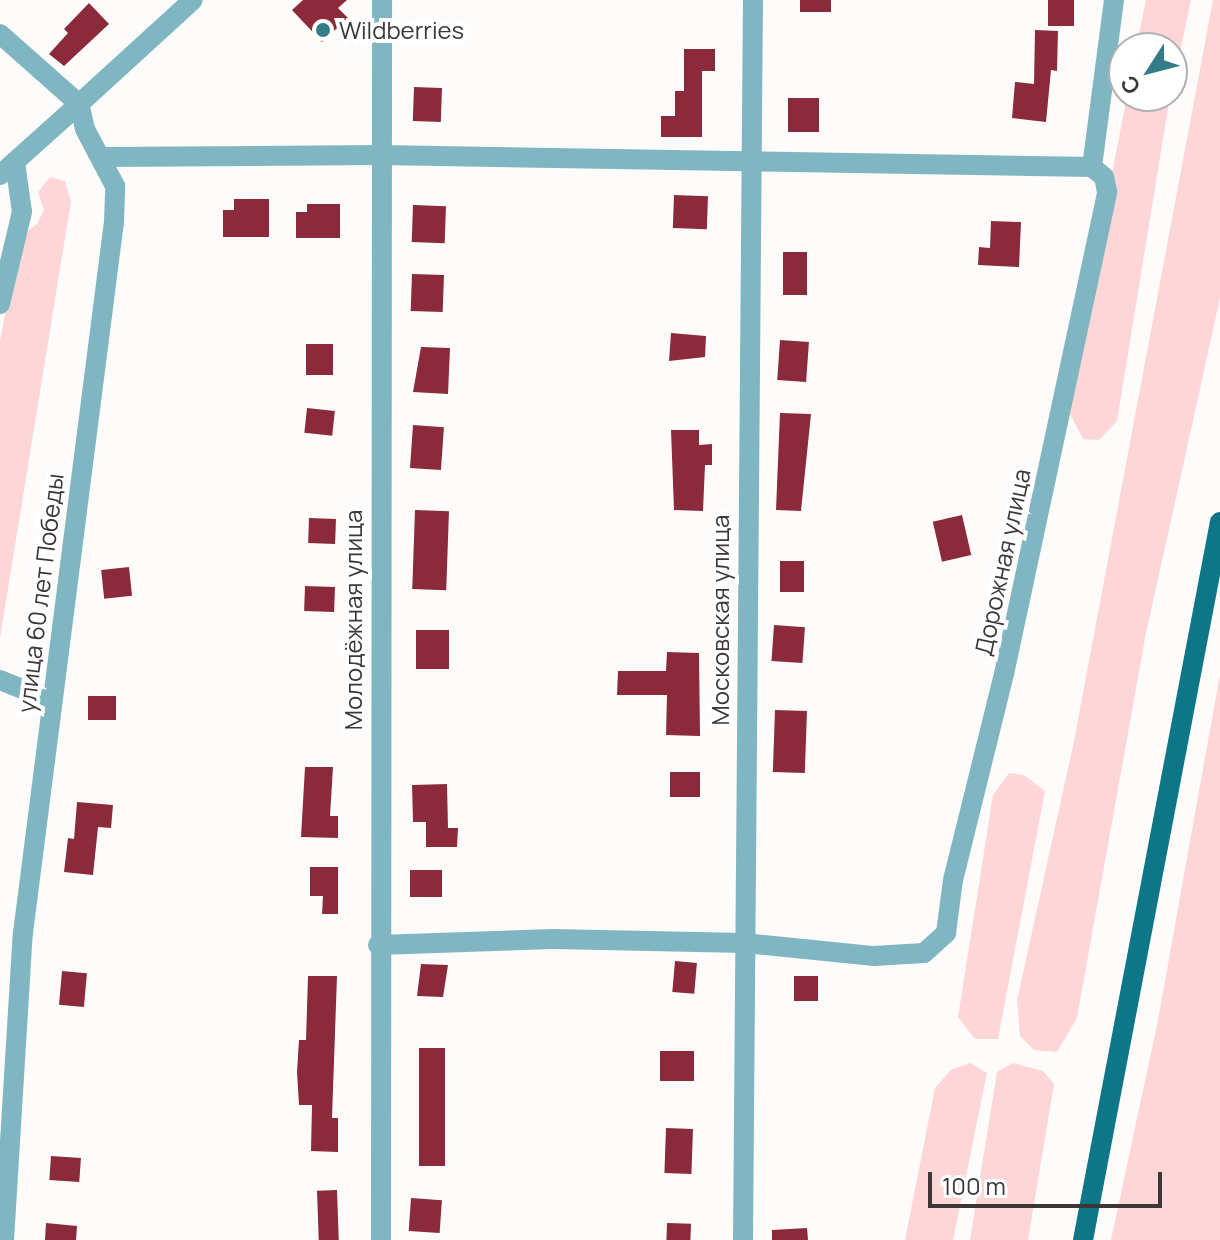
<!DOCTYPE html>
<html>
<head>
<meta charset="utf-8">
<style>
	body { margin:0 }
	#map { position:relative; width:1220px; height:1240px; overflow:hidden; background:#fefbfb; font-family:Manrope,sans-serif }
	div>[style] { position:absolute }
	.green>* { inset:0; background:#fed6d8 }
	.building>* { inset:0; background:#8a2a3b; transform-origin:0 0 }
	.minor>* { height:20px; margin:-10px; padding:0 10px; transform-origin:10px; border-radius:10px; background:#80b6c1 }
	.major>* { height:20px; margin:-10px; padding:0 10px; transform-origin:10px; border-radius:10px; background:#0e7787 }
	.dots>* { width:22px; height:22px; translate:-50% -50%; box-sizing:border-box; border:4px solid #fff; border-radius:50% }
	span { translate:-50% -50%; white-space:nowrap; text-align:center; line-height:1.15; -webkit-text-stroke:8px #fff; paint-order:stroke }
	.poi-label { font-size:24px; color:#3c3636 }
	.left { translate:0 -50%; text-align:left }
	.street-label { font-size:24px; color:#3c3636 }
	.north { position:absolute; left:1108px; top:32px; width:80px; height:80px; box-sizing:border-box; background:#fff; border:2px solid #b1afaf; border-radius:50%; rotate:234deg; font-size:22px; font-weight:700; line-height:32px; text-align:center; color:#3c3636 }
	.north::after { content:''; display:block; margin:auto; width:28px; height:36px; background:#357b88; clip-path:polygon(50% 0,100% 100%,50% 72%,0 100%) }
	.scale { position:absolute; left:928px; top:1172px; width:234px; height:36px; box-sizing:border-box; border:4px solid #3c3636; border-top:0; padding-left:10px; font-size:24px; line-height:28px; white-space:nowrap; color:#3c3636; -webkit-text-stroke:6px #fff; paint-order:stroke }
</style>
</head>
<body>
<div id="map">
	<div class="green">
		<i style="clip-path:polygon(1146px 0,1191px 0,1172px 89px,1172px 48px,1136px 48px)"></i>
		<i style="clip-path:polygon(1213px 0,1220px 0,1220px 298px,1145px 638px,1077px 1018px,1057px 1052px,1034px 1050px,1020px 1036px,1017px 1000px,1073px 746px)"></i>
		<i style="clip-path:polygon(1127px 96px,1170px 96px,1117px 421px,1099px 440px,1083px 439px,1067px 408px)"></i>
		<i style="clip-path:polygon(50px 177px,65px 181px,71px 201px,0 638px,0 342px,19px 237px,37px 224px,44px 210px,38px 192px)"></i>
		<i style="clip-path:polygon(1220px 674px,1220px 1240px,1111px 1240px,1158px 1020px)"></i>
		<i style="clip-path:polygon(1009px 773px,1024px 775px,1045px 791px,998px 1039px,975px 1039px,958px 1017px,993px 795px)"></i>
		<i style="clip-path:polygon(970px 1063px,987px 1073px,953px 1240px,905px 1240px,935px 1088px,951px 1070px)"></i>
		<i style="clip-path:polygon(1013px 1063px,1043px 1071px,1054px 1084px,1028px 1240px,970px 1240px,997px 1072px)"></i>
	</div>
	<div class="building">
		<i style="clip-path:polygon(303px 0,347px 0,338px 8px,348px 18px,322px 42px,292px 10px)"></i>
		<i style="left:800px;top:0;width:31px;height:12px"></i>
		<i style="left:1048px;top:0;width:26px;height:26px"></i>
		<i style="clip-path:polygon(89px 3px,109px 24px,64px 66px,49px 54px,68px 33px,64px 29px)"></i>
		<i style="clip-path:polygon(1035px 30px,1058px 31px,1057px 71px,1051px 70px,1046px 122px,1012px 118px,1015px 82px,1034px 84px)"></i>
		<i style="clip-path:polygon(684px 49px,715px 49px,715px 71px,702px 71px,702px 137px,661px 137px,661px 116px,675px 116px,675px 91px,684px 91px)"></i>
		<i style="left:414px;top:87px;width:28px;height:34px;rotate:2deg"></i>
		<i style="left:788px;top:98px;width:31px;height:34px"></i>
		<i style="left:674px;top:195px;width:34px;height:33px;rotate:2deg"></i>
		<i style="clip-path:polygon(234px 199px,269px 199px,269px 237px,223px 237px,223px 210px,234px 210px)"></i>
		<i style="clip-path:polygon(307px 204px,340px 204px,340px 238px,296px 238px,296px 212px,307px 212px)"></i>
		<i style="left:413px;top:205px;width:33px;height:37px;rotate:2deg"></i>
		<i style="clip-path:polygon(991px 221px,1021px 222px,1019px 267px,978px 265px,979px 247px,990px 248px)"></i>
		<i style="left:783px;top:252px;width:24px;height:43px"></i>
		<i style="left:412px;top:274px;width:32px;height:37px;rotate:2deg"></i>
		<i style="clip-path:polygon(671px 333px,706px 336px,705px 357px,669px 361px)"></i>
		<i style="left:780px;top:340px;width:29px;height:40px;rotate:4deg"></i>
		<i style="left:306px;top:344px;width:27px;height:31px"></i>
		<i style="clip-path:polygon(421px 347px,450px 348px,448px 394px,413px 392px)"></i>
		<i style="left:307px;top:408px;width:28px;height:25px;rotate:6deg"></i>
		<i style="clip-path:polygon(780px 413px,811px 414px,801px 511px,776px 510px)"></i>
		<i style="left:413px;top:425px;width:31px;height:43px;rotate:4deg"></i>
		<i style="clip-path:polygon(671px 430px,699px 430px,699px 445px,712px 444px,712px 465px,705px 465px,703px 511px,674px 510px)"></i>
		<i style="left:415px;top:510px;width:34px;height:79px;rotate:2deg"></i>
		<i style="left:962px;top:515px;width:41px;height:30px;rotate:77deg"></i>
		<i style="left:309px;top:518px;width:27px;height:25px;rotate:2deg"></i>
		<i style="left:780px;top:561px;width:24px;height:31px"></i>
		<i style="left:129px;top:567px;width:29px;height:28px;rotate:84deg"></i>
		<i style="left:305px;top:586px;width:30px;height:25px;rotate:2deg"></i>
		<i style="left:774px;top:625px;width:31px;height:36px;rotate:4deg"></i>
		<i style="left:416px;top:630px;width:33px;height:39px"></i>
		<i style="clip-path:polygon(667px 652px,699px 653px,700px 736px,666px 735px,667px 695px,617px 695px,618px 671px,666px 671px)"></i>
		<i style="left:88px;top:696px;width:28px;height:24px"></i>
		<i style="left:775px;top:710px;width:32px;height:62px;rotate:2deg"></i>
		<i style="clip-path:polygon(305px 767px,333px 767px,330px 816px,338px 816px,338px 838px,301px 837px)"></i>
		<i style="left:670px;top:772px;width:30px;height:25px"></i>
		<i style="clip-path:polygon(447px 784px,448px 828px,458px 828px,457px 847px,426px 847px,426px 822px,413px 822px,412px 785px)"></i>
		<i style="clip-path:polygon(77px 802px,113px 805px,111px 828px,98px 827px,93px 875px,64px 872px,68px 838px,74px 839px)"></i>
		<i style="clip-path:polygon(310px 867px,338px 867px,338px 914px,322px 914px,323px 896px,310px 896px)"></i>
		<i style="left:442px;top:870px;width:27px;height:32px;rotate:90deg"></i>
		<i style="left:675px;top:961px;width:22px;height:31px;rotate:5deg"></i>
		<i style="clip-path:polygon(421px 964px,448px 965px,443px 997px,417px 996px)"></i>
		<i style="left:62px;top:971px;width:25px;height:34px;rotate:5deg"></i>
		<i style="clip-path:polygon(308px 976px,337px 976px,332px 1118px,338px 1118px,338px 1152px,311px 1151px,312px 1105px,299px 1105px,297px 1072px,299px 1040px,306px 1040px)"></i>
		<i style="left:794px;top:976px;width:24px;height:25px"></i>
		<i style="left:419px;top:1048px;width:26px;height:118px"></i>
		<i style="left:660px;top:1051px;width:34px;height:30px"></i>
		<i style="left:666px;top:1128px;width:27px;height:45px;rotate:2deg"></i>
		<i style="left:51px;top:1156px;width:30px;height:24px;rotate:4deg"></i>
		<i style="left:337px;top:1190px;width:50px;height:20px;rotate:88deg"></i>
		<i style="left:411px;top:1198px;width:31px;height:33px;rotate:4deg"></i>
		<i style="clip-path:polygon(46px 1223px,77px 1226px,76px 1240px,45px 1240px)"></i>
		<i style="left:667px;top:1223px;width:24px;height:17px;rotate:2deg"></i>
		<i style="clip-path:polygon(807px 1228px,808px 1240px,772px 1240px,772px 1230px)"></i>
	</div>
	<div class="minor">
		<i style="left:0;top:34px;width:106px;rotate:41.5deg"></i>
		<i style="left:79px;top:104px;width:154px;rotate:-42.4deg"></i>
		<i style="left:102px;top:157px;width:278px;rotate:-0.4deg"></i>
		<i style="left:380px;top:155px;width:712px;rotate:0.97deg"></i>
		<i style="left:0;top:175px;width:106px;rotate:-41.9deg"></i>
		<i style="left:0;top:304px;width:95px;rotate:-76.6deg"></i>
		<i style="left:22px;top:212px;width:50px;rotate:-98deg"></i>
		<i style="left:0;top:680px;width:56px;rotate:22deg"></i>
		<i style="left:378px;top:945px;width:175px;rotate:-2deg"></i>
		<i style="left:553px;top:939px;width:192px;rotate:1.2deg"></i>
		<i style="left:745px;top:943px;width:130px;rotate:5.8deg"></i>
		<i style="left:874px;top:956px;width:50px;rotate:-3.4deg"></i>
		<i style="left:924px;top:953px;width:30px;rotate:-42deg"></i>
		<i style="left:946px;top:933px;width:53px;rotate:-82.5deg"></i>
		<i style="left:953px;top:880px;width:212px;rotate:-76.1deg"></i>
		<i style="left:1004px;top:674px;width:493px;rotate:-77.9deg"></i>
		<i style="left:1107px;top:192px;width:15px;rotate:-101deg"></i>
		<i style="left:1104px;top:177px;width:16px;rotate:-140deg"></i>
		<i style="left:1092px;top:167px;width:168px;rotate:-82.5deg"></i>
		<i style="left:4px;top:1240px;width:308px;rotate:-86.5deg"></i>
		<i style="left:23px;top:933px;width:717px;rotate:-82.71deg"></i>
		<i style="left:114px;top:222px;width:36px;rotate:-88deg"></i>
		<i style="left:115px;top:186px;width:64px;rotate:-117.8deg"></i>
		<i style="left:85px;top:129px;width:26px;rotate:-103deg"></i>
		<i style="left:381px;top:1240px;width:1240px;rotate:-89.95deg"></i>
		<i style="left:743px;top:1240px;width:1240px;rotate:-89.54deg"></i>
	</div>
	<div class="major">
		<i style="left:1083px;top:1240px;width:731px;rotate:-79.2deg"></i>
	</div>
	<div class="dots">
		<i style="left:323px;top:30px;background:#357b88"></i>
	</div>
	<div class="poi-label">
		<span class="left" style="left:339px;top:30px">Wildberries</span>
	</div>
	<div class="street-label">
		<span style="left:1002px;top:562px;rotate:-78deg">Дорожная улица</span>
		<span style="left:40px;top:593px;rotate:-83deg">улица 60 лет Победы</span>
		<span style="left:353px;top:620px;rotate:-90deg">Молодёжная улица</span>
		<span style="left:720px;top:620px;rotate:-90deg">Московская улица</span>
	</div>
	<div class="north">С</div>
	<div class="scale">100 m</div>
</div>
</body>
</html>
